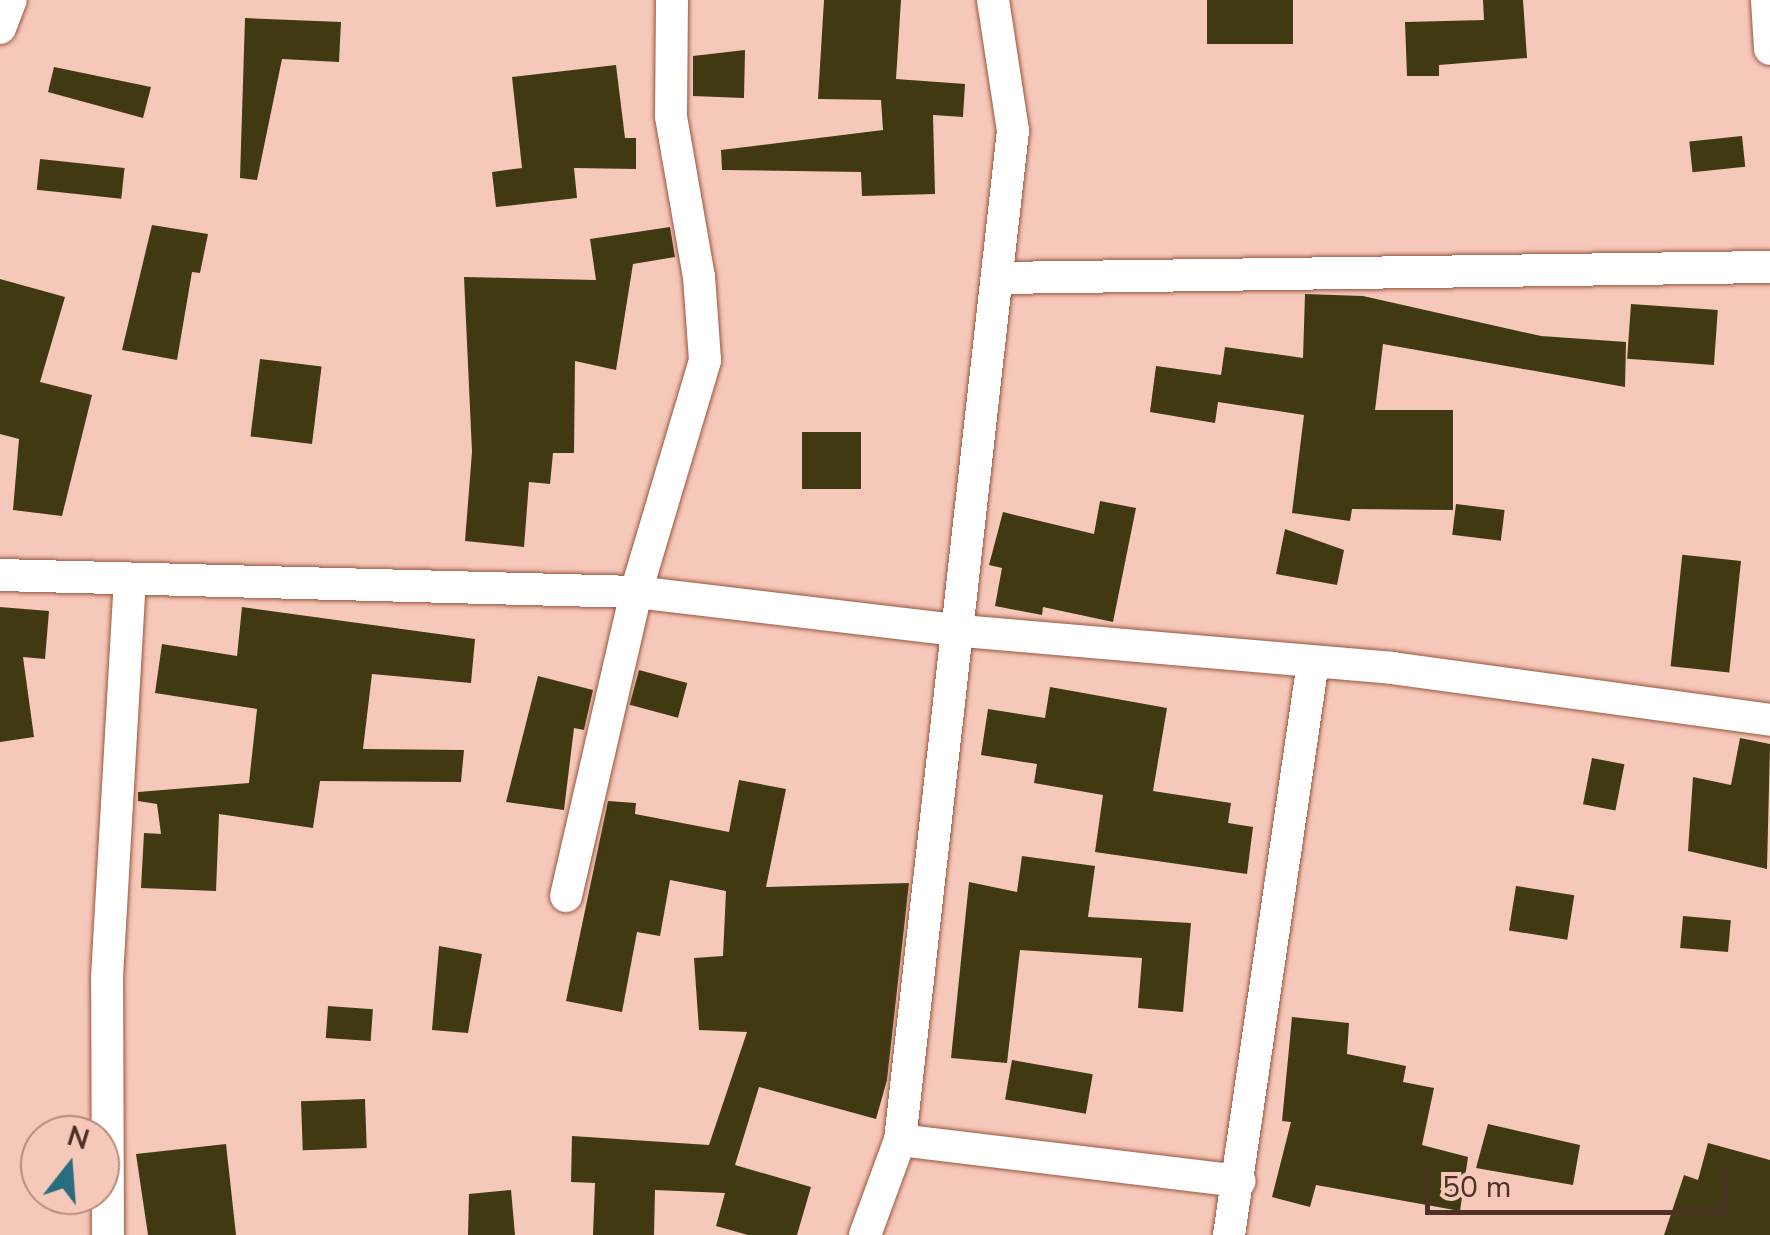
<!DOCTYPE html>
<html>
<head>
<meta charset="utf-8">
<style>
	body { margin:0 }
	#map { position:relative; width:1770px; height:1235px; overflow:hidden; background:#f6c8b9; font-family:"Nunito Sans",sans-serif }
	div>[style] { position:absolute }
	.building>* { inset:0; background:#403912; transform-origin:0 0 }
	.roads { filter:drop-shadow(0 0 2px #98553f) drop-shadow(0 0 2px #98553f) }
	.minor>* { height:32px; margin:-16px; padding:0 16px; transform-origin:16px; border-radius:16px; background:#fff }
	span { translate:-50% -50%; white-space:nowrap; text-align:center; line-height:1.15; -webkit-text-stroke:10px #f6c8b9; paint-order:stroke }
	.north { position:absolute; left:20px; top:1115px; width:100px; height:100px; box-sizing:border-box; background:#f6c8b9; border:2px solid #b38b7e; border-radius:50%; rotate:17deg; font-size:28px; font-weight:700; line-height:40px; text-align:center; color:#4e3026 }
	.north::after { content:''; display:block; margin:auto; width:35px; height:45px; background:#2a6d7f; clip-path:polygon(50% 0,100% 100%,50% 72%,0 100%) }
	.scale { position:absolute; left:1425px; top:1170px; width:302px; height:45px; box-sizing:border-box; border:5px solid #4e3026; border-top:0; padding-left:12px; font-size:30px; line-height:35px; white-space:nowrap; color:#4e3026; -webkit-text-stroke:8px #f6c8b9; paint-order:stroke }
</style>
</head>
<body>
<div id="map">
	<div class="building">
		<i style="clip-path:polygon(824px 0,901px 0,896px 79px,965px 84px,963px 117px,933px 115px,935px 194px,862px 196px,861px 172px,722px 170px,721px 150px,883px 130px,881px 100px,818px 99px)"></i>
		<i style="left:1207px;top:0;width:86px;height:44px"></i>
		<i style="clip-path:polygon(1483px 0,1523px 0,1527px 58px,1439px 65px,1439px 76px,1407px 76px,1405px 22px,1484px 20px)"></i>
		<i style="clip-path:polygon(245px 18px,341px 22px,339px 62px,282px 59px,257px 180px,240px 178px)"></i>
		<i style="clip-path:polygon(745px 50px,744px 98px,693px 96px,693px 56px)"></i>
		<i style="clip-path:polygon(616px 65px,625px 138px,636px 138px,636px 169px,574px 168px,577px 198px,496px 207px,492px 172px,522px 168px,512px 77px)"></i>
		<i style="clip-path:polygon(54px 67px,151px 87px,143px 118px,48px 92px)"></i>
		<i style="left:1742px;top:136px;width:31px;height:53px;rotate:84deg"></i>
		<i style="left:40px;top:159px;width:85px;height:31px;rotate:6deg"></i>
		<i style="clip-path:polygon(152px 225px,208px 234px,200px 273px,192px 272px,177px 360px,122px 350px)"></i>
		<i style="clip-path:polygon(670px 227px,675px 257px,633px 264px,616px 370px,575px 361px,574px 453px,553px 453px,550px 484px,529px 482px,524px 547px,465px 541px,472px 452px,464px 277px,596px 280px,590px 239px)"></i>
		<i style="clip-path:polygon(0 279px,65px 297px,40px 382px,92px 395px,62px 516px,13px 510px,19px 439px,0 434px)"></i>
		<i style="clip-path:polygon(1305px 294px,1363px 296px,1541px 336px,1626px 342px,1625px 387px,1383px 344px,1375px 410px,1453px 410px,1453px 510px,1352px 509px,1350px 521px,1292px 513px,1304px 415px,1218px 402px,1215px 423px,1150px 412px,1156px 366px,1221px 375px,1225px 347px,1303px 358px)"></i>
		<i style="left:1631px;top:304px;width:87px;height:55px;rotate:4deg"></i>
		<i style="left:260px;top:359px;width:62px;height:78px;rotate:7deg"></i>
		<i style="left:802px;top:432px;width:59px;height:57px"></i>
		<i style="clip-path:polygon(1100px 501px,1136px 508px,1113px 622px,1043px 607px,1042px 615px,995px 606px,1002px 568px,989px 565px,1003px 512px,1094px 534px)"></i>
		<i style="left:1456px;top:504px;width:49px;height:31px;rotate:7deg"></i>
		<i style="clip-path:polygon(1285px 529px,1344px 550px,1337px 585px,1276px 574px)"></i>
		<i style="left:1741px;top:561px;width:112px;height:59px;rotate:96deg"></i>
		<i style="clip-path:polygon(0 607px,49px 611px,45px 659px,23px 657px,34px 737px,0 742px)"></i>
		<i style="clip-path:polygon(242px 607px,475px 639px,471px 683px,372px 674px,363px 749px,464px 750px,461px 782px,320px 781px,313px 828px,219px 814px,216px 891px,141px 888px,144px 833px,161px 834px,157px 804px,138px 801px,138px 792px,249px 783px,257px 709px,155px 693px,162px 644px,237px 656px)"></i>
		<i style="left:639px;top:670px;width:50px;height:36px;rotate:15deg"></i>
		<i style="clip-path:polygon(538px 676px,593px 690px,584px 730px,574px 728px,564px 810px,506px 802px)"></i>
		<i style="clip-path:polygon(1050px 687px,1167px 708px,1153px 791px,1231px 803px,1228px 823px,1253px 827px,1247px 874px,1095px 852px,1103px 795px,1034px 783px,1037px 764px,981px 755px,988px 709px,1045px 718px)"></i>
		<i style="clip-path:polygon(1740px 738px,1770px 744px,1767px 869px,1688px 851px,1693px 777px,1731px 785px)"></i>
		<i style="left:1592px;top:758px;width:33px;height:47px;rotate:11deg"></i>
		<i style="clip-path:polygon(739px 780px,786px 789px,766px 887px,909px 883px,887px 1080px,876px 1119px,759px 1087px,735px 1165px,811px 1187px,797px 1235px,748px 1235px,716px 1226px,725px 1193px,655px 1190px,654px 1235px,593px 1235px,595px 1183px,571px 1182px,572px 1136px,709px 1145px,747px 1032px,699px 1030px,694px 958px,723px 956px,726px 891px,670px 880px,660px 936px,637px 932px,622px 1012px,566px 1001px,608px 801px,636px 803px,635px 814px,729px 832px)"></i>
		<i style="clip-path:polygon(1022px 856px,1095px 866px,1088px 917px,1191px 923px,1183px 1012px,1138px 1008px,1142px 958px,1020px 950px,1007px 1063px,951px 1058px,969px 882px,1017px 892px)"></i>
		<i style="left:1516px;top:886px;width:59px;height:45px;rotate:9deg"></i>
		<i style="left:1683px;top:916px;width:48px;height:32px;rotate:5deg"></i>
		<i style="clip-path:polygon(439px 946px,482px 954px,468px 1033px,432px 1030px)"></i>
		<i style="left:328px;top:1006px;width:45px;height:32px;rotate:4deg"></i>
		<i style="clip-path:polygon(1292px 1017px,1349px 1023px,1347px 1054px,1406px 1066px,1403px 1082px,1434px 1088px,1422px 1145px,1468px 1157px,1460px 1211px,1316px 1185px,1310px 1207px,1272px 1197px,1291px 1122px,1282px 1121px)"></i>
		<i style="left:1012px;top:1060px;width:82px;height:40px;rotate:10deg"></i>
		<i style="left:365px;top:1099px;width:49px;height:64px;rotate:88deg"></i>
		<i style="clip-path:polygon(1488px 1124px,1580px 1145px,1573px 1185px,1476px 1168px)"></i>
		<i style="clip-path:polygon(1708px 1143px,1770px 1160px,1770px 1235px,1664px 1235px,1684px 1175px,1698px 1180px)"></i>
		<i style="clip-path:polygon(226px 1144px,236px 1235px,148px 1235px,136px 1154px)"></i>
		<i style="clip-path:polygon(511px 1190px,515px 1235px,468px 1235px,469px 1194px)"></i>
	</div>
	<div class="roads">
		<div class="minor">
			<i style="left:993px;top:0;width:133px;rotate:81.3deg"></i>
			<i style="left:1013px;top:131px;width:1015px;rotate:96.39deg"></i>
			<i style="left:900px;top:1140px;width:342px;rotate:6.9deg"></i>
			<i style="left:1767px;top:0;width:49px;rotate:86.5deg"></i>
			<i style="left:0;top:28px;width:30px;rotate:-69deg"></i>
			<i style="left:999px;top:278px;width:771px;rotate:-0.82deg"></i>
			<i style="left:0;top:575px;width:636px;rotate:1.53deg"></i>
			<i style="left:636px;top:592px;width:328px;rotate:6.8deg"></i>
			<i style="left:962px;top:631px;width:432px;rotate:4.9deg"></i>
			<i style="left:1392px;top:668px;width:382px;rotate:7.8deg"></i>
			<i style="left:566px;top:896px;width:312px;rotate:-77deg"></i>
			<i style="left:636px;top:592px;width:242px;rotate:-73.4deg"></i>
			<i style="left:705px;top:360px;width:83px;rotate:-94.1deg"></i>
			<i style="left:699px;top:277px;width:163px;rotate:-99.9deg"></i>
			<i style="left:671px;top:116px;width:116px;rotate:-89.5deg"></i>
			<i style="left:108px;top:1235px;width:258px;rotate:-90.2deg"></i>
			<i style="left:107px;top:977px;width:399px;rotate:-86.7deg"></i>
			<i style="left:865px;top:1235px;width:101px;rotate:-69.8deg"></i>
			<i style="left:1229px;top:1235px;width:579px;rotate:-81.66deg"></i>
		</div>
	</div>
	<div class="north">N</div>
	<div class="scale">50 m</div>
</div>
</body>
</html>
